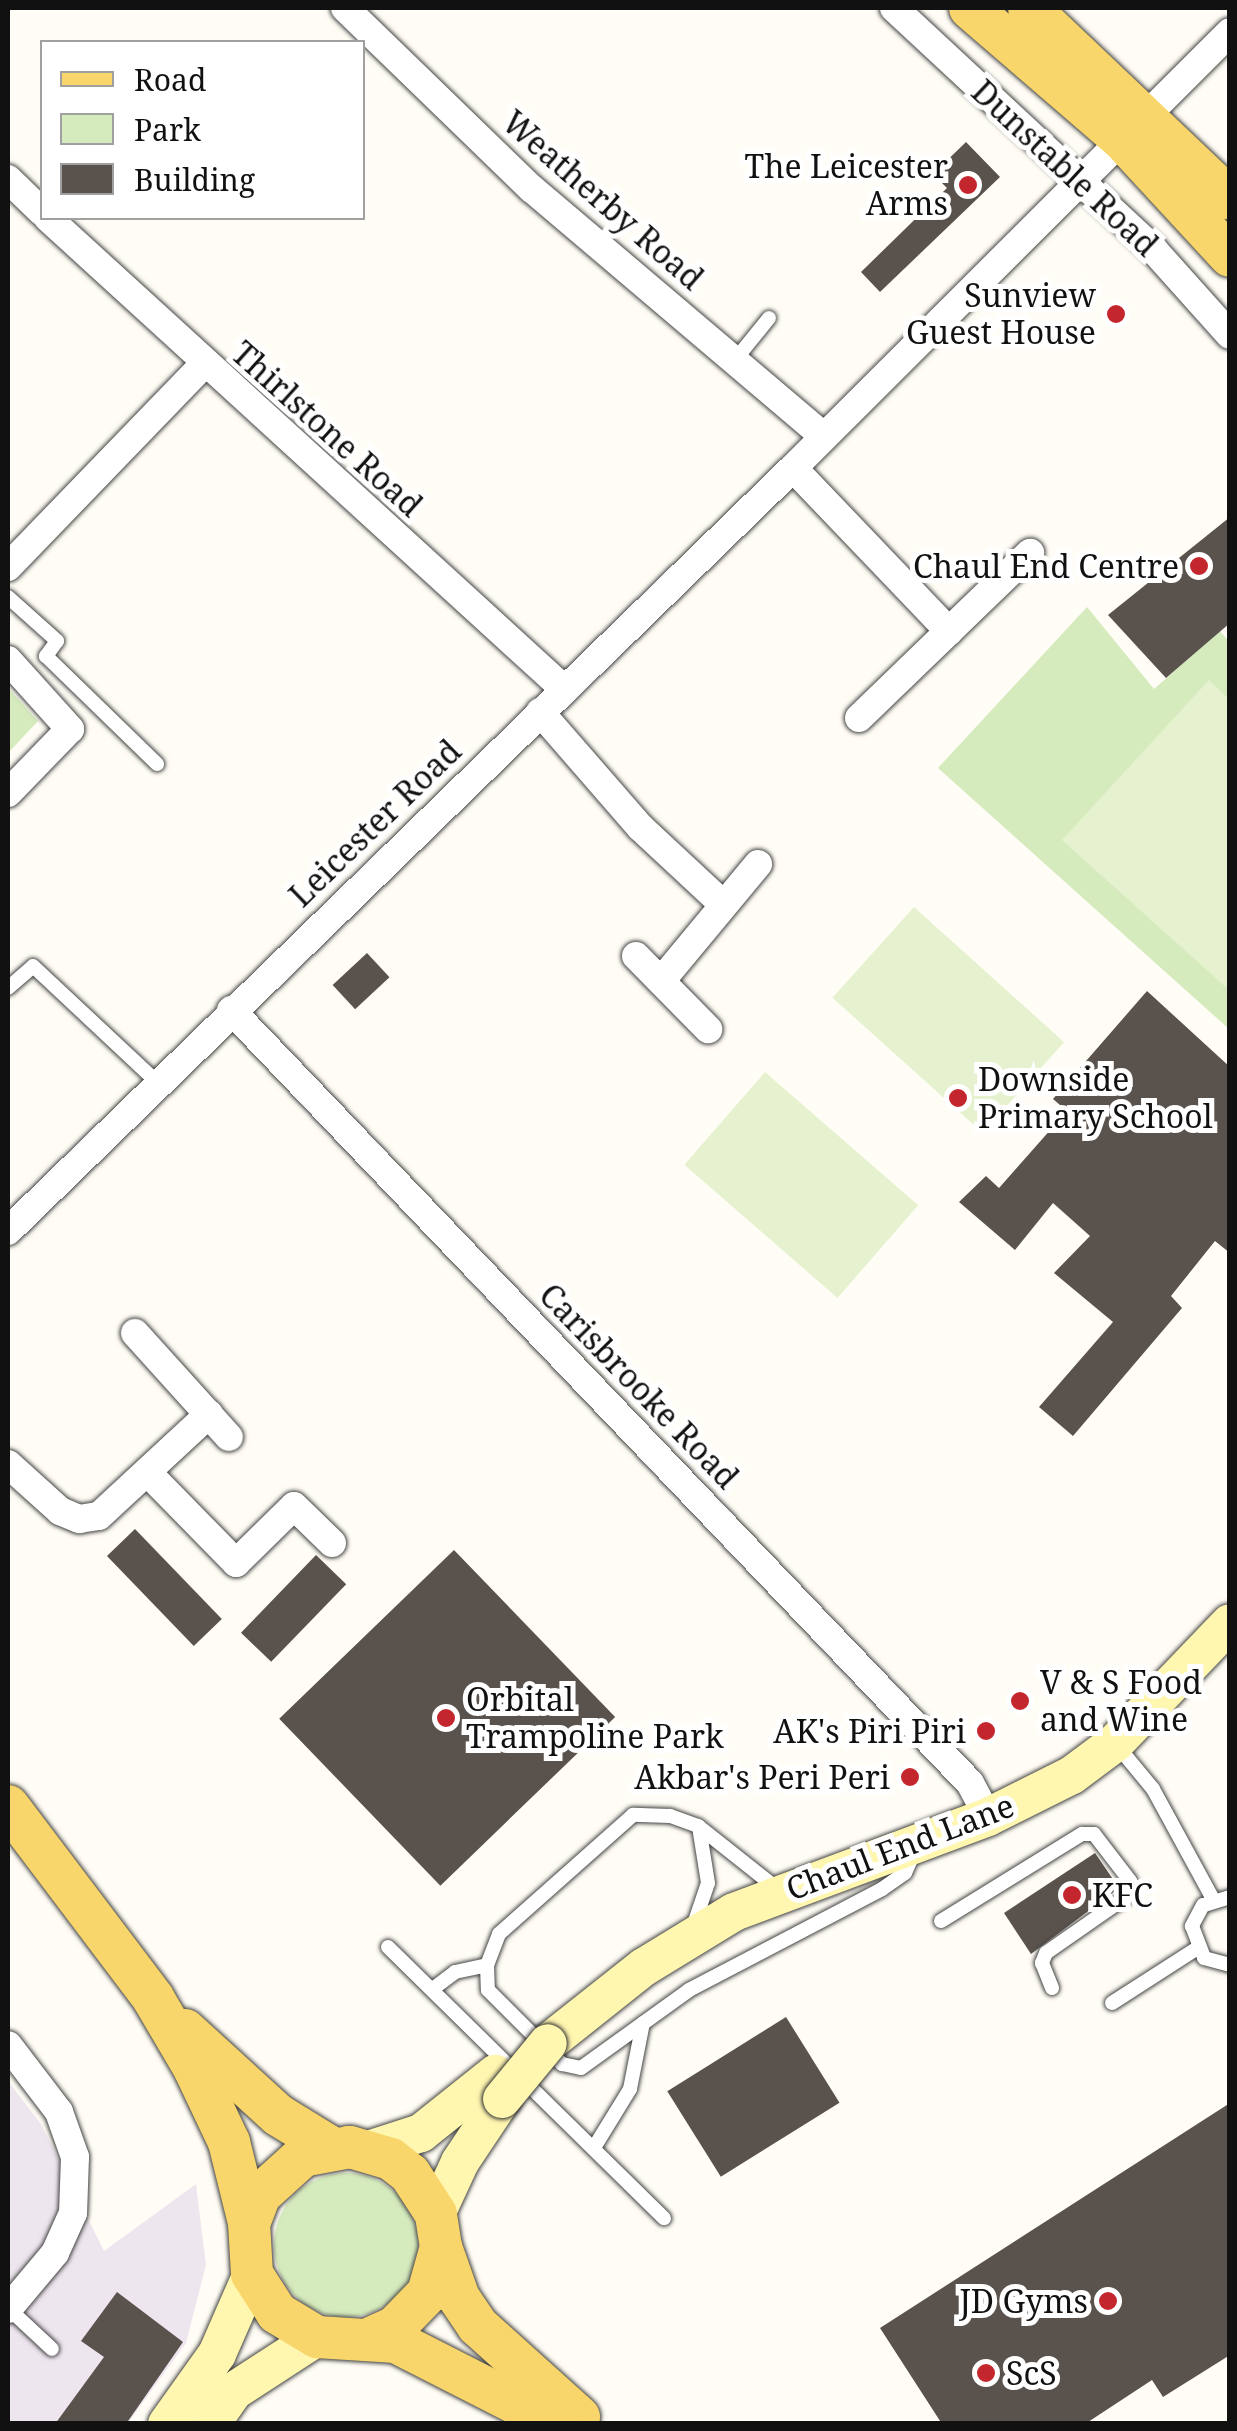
<!DOCTYPE html>
<html>
<head>
<meta charset="utf-8">
<style>
	body { margin:0 }
	#map { position:relative; width:1237px; height:2431px; overflow:hidden; background:#fffdf5; font-family:"Noto Serif",serif }
	div>[style] { position:absolute }
	.industrial>* { inset:0; background:#eee6ef }
	.green>* { inset:0; background:#d5ebbd }
	.round { border-radius:50% }
	.pitch>* { inset:0; background:#e6f2cf; transform-origin:0 0 }
	.building>* { inset:0; background:#5a524d; transform-origin:0 0 }
	.roads { filter:drop-shadow(0 0 2px #444) drop-shadow(0 0 2px #444) }
	.lane>* { height:14px; margin:-7px; padding:0 7px; transform-origin:7px; border-radius:7px; background:#fff }
	.street>* { height:28px; margin:-14px; padding:0 14px; transform-origin:14px; border-radius:14px; background:#fff }
	.secondary>* { height:38px; margin:-19px; padding:0 19px; transform-origin:19px; border-radius:19px; background:#fff6b0 }
	.primary>* { height:42px; margin:-21px; padding:0 21px; transform-origin:21px; border-radius:21px; background:#f9d66b }
	.bridges { filter:drop-shadow(0 0 2px #333) drop-shadow(0 0 2px #333) }
	.secondary-bridge>* { height:38px; margin:-19px; padding:0 19px; transform-origin:19px; border-radius:19px; background:#fff6b0 }
	.dots>* { width:28px; height:28px; translate:-50% -50%; box-sizing:border-box; border:5px solid #fff; border-radius:50% }
	span { translate:-50% -50%; white-space:nowrap; text-align:center; line-height:1.15; -webkit-text-stroke:10px #fff; paint-order:stroke }
	.poi-label { font-size:32px; color:#111 }
	.right { translate:-100% -50%; text-align:right }
	.left { translate:0 -50%; text-align:left }
	.street-label { font-size:32px; color:#111 }
	.frame { position:absolute; inset:0; border:10px solid #111; pointer-events:none }
	.legend { position:absolute; left:40px; top:40px; width:325px; height:180px; box-sizing:border-box; background:#fff; border:2px solid #a0a0a0; margin:0; padding:12px 18px; list-style:none; font-size:30px; color:#111 }
	.legend li { display:flex; align-items:center; gap:20px; height:50px }
	.legend b { width:50px; border:2px solid #a0a0a0 }
</style>
</head>
<body>
<div id="map">
	<div class="industrial">
		<i style="clip-path:polygon(8px 2081px,41px 2124px,104px 2251px,196px 2184px,206px 2265px,186px 2343px,128px 2423px,8px 2423px)"></i>
	</div>
	<div class="green">
		<i style="clip-path:polygon(1087px 607px,1154px 689px,1220px 631px,1230px 643px,1229px 1029px,938px 768px)"></i>
		<i style="clip-path:polygon(8px 688px,38px 721px,8px 753px)"></i>
		<i class="round" style="left:274px;top:2173px;width:144px;height:144px"></i>
	</div>
	<div class="pitch">
		<i style="clip-path:polygon(1209px 680px,1229px 699px,1229px 990px,1062px 840px)"></i>
		<i style="left:914px;top:907px;width:202px;height:122px;rotate:42deg"></i>
		<i style="left:765px;top:1072px;width:203px;height:123px;rotate:41deg"></i>
	</div>
	<div class="building">
		<i style="clip-path:polygon(966px 142px,1000px 177px,880px 292px,861px 272px,947px 188px,933px 174px)"></i>
		<i style="clip-path:polygon(1230px 517px,1230px 623px,1166px 678px,1108px 615px)"></i>
		<i style="left:367px;top:953px;width:33px;height:47px;rotate:47deg"></i>
		<i style="clip-path:polygon(1147px 991px,1230px 1067px,1230px 1253px,1215px 1241px,1171px 1296px,1182px 1308px,1073px 1436px,1039px 1407px,1113px 1322px,1054px 1273px,1090px 1236px,1053px 1203px,1015px 1250px,959px 1202px,986px 1176px,999px 1188px,1067px 1111px,1053px 1099px)"></i>
		<i style="left:135px;top:1529px;width:125px;height:39px;rotate:46deg"></i>
		<i style="left:454px;top:1550px;width:232px;height:243px;rotate:46deg"></i>
		<i style="left:316px;top:1555px;width:42px;height:108px;rotate:44deg"></i>
		<i style="clip-path:polygon(1095px 1853px,1119px 1888px,1031px 1954px,1004px 1913px)"></i>
		<i style="left:786px;top:2017px;width:101px;height:140px;rotate:58deg"></i>
		<i style="clip-path:polygon(1230px 2103px,1230px 2355px,1163px 2397px,1152px 2380px,1085px 2424px,942px 2424px,880px 2328px)"></i>
		<i style="clip-path:polygon(117px 2292px,183px 2342px,126px 2424px,55px 2424px,104px 2357px,81px 2341px)"></i>
	</div>
	<div class="roads">
		<div class="lane">
			<i style="left:735px;top:360px;width:54px;rotate:-51deg"></i>
			<i style="left:8px;top:597px;width:66px;rotate:41.9deg"></i>
			<i style="left:57px;top:641px;width:19px;rotate:126deg"></i>
			<i style="left:46px;top:656px;width:155px;rotate:44.2deg"></i>
			<i style="left:8px;top:988px;width:33px;rotate:-41deg"></i>
			<i style="left:33px;top:966px;width:171px;rotate:43.1deg"></i>
			<i style="left:1115px;top:1743px;width:60px;rotate:50.4deg"></i>
			<i style="left:1153px;top:1789px;width:125px;rotate:61.4deg"></i>
			<i style="left:780px;top:1891px;width:105px;rotate:-141.6deg"></i>
			<i style="left:698px;top:1826px;width:30px;rotate:-160deg"></i>
			<i style="left:670px;top:1816px;width:37px;rotate:-178deg"></i>
			<i style="left:633px;top:1815px;width:179px;rotate:138.4deg"></i>
			<i style="left:499px;top:1934px;width:33px;rotate:111deg"></i>
			<i style="left:487px;top:1965px;width:25px;rotate:88deg"></i>
			<i style="left:488px;top:1990px;width:105px;rotate:45deg"></i>
			<i style="left:562px;top:2064px;width:19px;rotate:12deg"></i>
			<i style="left:581px;top:2068px;width:133px;rotate:-35.8deg"></i>
			<i style="left:689px;top:1990px;width:218px;rotate:-27.6deg"></i>
			<i style="left:882px;top:1889px;width:28px;rotate:-35deg"></i>
			<i style="left:905px;top:1873px;width:22px;rotate:-66deg"></i>
			<i style="left:1230px;top:1897px;width:28px;rotate:163deg"></i>
			<i style="left:1203px;top:1905px;width:24px;rotate:118deg"></i>
			<i style="left:1192px;top:1926px;width:34px;rotate:69deg"></i>
			<i style="left:1204px;top:1958px;width:27px;rotate:15deg"></i>
			<i style="left:941px;top:1921px;width:166px;rotate:-31.7deg"></i>
			<i style="left:1082px;top:1834px;width:12px"></i>
			<i style="left:1094px;top:1834px;width:59px;rotate:52.5deg"></i>
			<i style="left:1130px;top:1881px;width:14px;rotate:94deg"></i>
			<i style="left:1129px;top:1895px;width:101px;rotate:145.1deg"></i>
			<i style="left:1046px;top:1953px;width:11px;rotate:112deg"></i>
			<i style="left:1042px;top:1963px;width:27px;rotate:68deg"></i>
			<i style="left:693px;top:1927px;width:46px;rotate:-71.2deg"></i>
			<i style="left:708px;top:1883px;width:57px;rotate:-99.1deg"></i>
			<i style="left:388px;top:1947px;width:387px;rotate:44.5deg"></i>
			<i style="left:434px;top:1988px;width:26px;rotate:-37deg"></i>
			<i style="left:455px;top:1972px;width:33px;rotate:-12deg"></i>
			<i style="left:1112px;top:2003px;width:100px;rotate:-32.7deg"></i>
			<i style="left:595px;top:2146px;width:67px;rotate:-58.4deg"></i>
			<i style="left:630px;top:2089px;width:67px;rotate:-78.9deg"></i>
			<i style="left:8px;top:2308px;width:60px;rotate:43deg"></i>
		</div>
		<div class="street">
			<i style="left:345px;top:8px;width:260px;rotate:44.1deg"></i>
			<i style="left:532px;top:189px;width:382px;rotate:40.3deg"></i>
			<i style="left:894px;top:8px;width:354px;rotate:42.9deg"></i>
			<i style="left:1153px;top:249px;width:115px;rotate:48.2deg"></i>
			<i style="left:8px;top:179px;width:47px;rotate:44.1deg"></i>
			<i style="left:48px;top:218px;width:699px;rotate:42.39deg"></i>
			<i style="left:793px;top:468px;width:226px;rotate:46.3deg"></i>
			<i style="left:8px;top:567px;width:281px;rotate:-46deg"></i>
			<i style="left:8px;top:660px;width:93px;rotate:48.1deg"></i>
			<i style="left:70px;top:729px;width:89px;rotate:134.1deg"></i>
			<i style="left:540px;top:712px;width:152px;rotate:49deg"></i>
			<i style="left:640px;top:827px;width:113px;rotate:42.9deg"></i>
			<i style="left:859px;top:718px;width:238px;rotate:-44deg"></i>
			<i style="left:636px;top:956px;width:103px;rotate:45.4deg"></i>
			<i style="left:661px;top:981px;width:152px;rotate:-50.3deg"></i>
			<i style="left:231px;top:1010px;width:1069px;rotate:46.29deg"></i>
			<i style="left:970px;top:1783px;width:38px;rotate:62deg"></i>
			<i style="left:8px;top:1231px;width:1095px;rotate:-44.19deg"></i>
			<i style="left:793px;top:468px;width:617px;rotate:-44.93deg"></i>
			<i style="left:135px;top:1333px;width:140px;rotate:47.9deg"></i>
			<i style="left:8px;top:1464px;width:70px;rotate:42.1deg"></i>
			<i style="left:60px;top:1511px;width:21px;rotate:23deg"></i>
			<i style="left:79px;top:1519px;width:20px;rotate:-9deg"></i>
			<i style="left:99px;top:1516px;width:150px;rotate:-42.8deg"></i>
			<i style="left:148px;top:1473px;width:126px;rotate:45.6deg"></i>
			<i style="left:236px;top:1563px;width:81px;rotate:-44.5deg"></i>
			<i style="left:294px;top:1506px;width:53px;rotate:44.2deg"></i>
			<i style="left:8px;top:2045px;width:84px;rotate:52.7deg"></i>
			<i style="left:59px;top:2112px;width:48px;rotate:70.4deg"></i>
			<i style="left:75px;top:2157px;width:56px;rotate:92deg"></i>
			<i style="left:73px;top:2213px;width:44px;rotate:114.2deg"></i>
			<i style="left:55px;top:2253px;width:73px;rotate:130deg"></i>
		</div>
		<div class="secondary">
			<i style="left:548px;top:2043px;width:122px;rotate:-38.4deg"></i>
			<i style="left:644px;top:1967px;width:105px;rotate:-31.4deg"></i>
			<i style="left:734px;top:1912px;width:271px;rotate:-20.5deg"></i>
			<i style="left:988px;top:1817px;width:94px;rotate:-26.6deg"></i>
			<i style="left:1072px;top:1775px;width:54px;rotate:-36.7deg"></i>
			<i style="left:1115px;top:1743px;width:166px;rotate:-46.2deg"></i>
			<i style="left:368px;top:2150px;width:56px;rotate:-17.8deg"></i>
			<i style="left:421px;top:2133px;width:95px;rotate:-38.6deg"></i>
			<i style="left:436px;top:2214px;width:57px;rotate:-65.2deg"></i>
			<i style="left:460px;top:2162px;width:76px;rotate:-56.3deg"></i>
			<i style="left:167px;top:2424px;width:86px;rotate:-54.5deg"></i>
			<i style="left:217px;top:2354px;width:87px;rotate:-66.4deg"></i>
			<i style="left:211px;top:2424px;width:40px;rotate:-55.1deg"></i>
			<i style="left:234px;top:2391px;width:99px;rotate:-33deg"></i>
		</div>
		<div class="primary">
			<i style="left:970px;top:8px;width:201px;rotate:40.8deg"></i>
			<i style="left:1122px;top:139px;width:159px;rotate:47.3deg"></i>
			<i style="left:1029px;top:8px;width:277px;rotate:43.5deg"></i>
			<i style="left:8px;top:1806px;width:241px;rotate:52.9deg"></i>
			<i style="left:153px;top:1998px;width:81px;rotate:59.6deg"></i>
			<i style="left:194px;top:2068px;width:82px;rotate:64.7deg"></i>
			<i style="left:229px;top:2142px;width:83px;rotate:76.1deg"></i>
			<i style="left:185px;top:2030px;width:126px;rotate:42.4deg"></i>
			<i style="left:278px;top:2115px;width:63px;rotate:31.4deg"></i>
			<i style="left:441px;top:2247px;width:54px;rotate:70.6deg"></i>
			<i style="left:459px;top:2298px;width:34px;rotate:56deg"></i>
			<i style="left:478px;top:2326px;width:136px;rotate:42deg"></i>
			<i style="left:373px;top:2337px;width:24px;rotate:-24deg"></i>
			<i style="left:395px;top:2327px;width:47px;rotate:-45.9deg"></i>
			<i style="left:428px;top:2293px;width:48px;rotate:-74.2deg"></i>
			<i style="left:441px;top:2247px;width:33px;rotate:-99deg"></i>
			<i style="left:436px;top:2214px;width:48px;rotate:-123deg"></i>
			<i style="left:410px;top:2174px;width:24px;rotate:-142deg"></i>
			<i style="left:391px;top:2159px;width:43px;rotate:-163.7deg"></i>
			<i style="left:350px;top:2147px;width:48px;rotate:169.2deg"></i>
			<i style="left:303px;top:2156px;width:58px;rotate:137.8deg"></i>
			<i style="left:260px;top:2195px;width:30px;rotate:111deg"></i>
			<i style="left:249px;top:2223px;width:51px;rotate:86.6deg"></i>
			<i style="left:252px;top:2274px;width:46px;rotate:57.3deg"></i>
			<i style="left:277px;top:2313px;width:47px;rotate:31deg"></i>
			<i style="left:317px;top:2337px;width:79px;rotate:3.6deg"></i>
			<i style="left:396px;top:2342px;width:181px;rotate:27deg"></i>
		</div>
	</div>
	<div class="bridges">
		<div class="secondary-bridge">
			<i style="left:502px;top:2099px;width:72px;rotate:-50.6deg"></i>
		</div>
	</div>
	<div class="dots">
		<i style="left:968px;top:185px;background:#c4262e"></i>
		<i style="left:1116px;top:314px;background:#c4262e"></i>
		<i style="left:1199px;top:566px;background:#c4262e"></i>
		<i style="left:958px;top:1098px;background:#c4262e"></i>
		<i style="left:1020px;top:1701px;background:#c4262e"></i>
		<i style="left:446px;top:1718px;background:#c4262e"></i>
		<i style="left:986px;top:1731px;background:#c4262e"></i>
		<i style="left:910px;top:1777px;background:#c4262e"></i>
		<i style="left:1072px;top:1895px;background:#c4262e"></i>
		<i style="left:1108px;top:2301px;background:#c4262e"></i>
		<i style="left:986px;top:2373px;background:#c4262e"></i>
	</div>
	<div class="poi-label">
		<span class="right" style="left:948px;top:185px">The Leicester<br>Arms</span>
		<span class="right" style="left:1096px;top:314px">Sunview<br>Guest House</span>
		<span class="right" style="left:1179px;top:566px">Chaul End Centre</span>
		<span class="left" style="left:978px;top:1098px">Downside<br>Primary School</span>
		<span class="left" style="left:1040px;top:1701px">V &amp; S Food<br>and Wine</span>
		<span class="left" style="left:466px;top:1718px">Orbital<br>Trampoline Park</span>
		<span class="right" style="left:966px;top:1731px">AK's Piri Piri</span>
		<span class="right" style="left:890px;top:1777px">Akbar's Peri Peri</span>
		<span class="left" style="left:1092px;top:1895px">KFC</span>
		<span class="right" style="left:1088px;top:2301px">JD Gyms</span>
		<span class="left" style="left:1006px;top:2373px">ScS</span>
	</div>
	<div class="street-label">
		<span style="left:1065px;top:168px;rotate:43deg">Dunstable Road</span>
		<span style="left:603px;top:200px;rotate:41deg">Weatherby Road</span>
		<span style="left:327px;top:429px;rotate:42deg">Thirlstone Road</span>
		<span style="left:375px;top:823px;rotate:-44deg">Leicester Road</span>
		<span style="left:639px;top:1386px;rotate:46deg">Carisbrooke Road</span>
		<span style="left:900px;top:1847px;rotate:-21deg">Chaul End Lane</span>
	</div>
	<div class="frame"></div>
	<ul class="legend">
	<li><b style="height:12px;background:#f9d66b"></b>Road</li>
	<li><b style="height:28px;background:#d5ebbd"></b>Park</li>
	<li><b style="height:28px;background:#5a524d"></b>Building</li>
	</ul>
</div>
</body>
</html>
